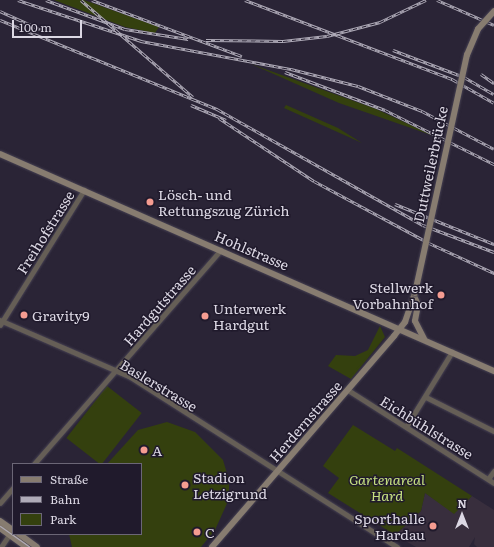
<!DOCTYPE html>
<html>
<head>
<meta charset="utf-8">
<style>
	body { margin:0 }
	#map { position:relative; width:494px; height:547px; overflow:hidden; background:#2a2436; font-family:Literata,serif }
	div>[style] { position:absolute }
	.education>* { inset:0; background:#382e3d }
	.green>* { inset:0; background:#34400e; transform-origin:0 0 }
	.roads { filter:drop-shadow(0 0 1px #464152) drop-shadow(0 0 1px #464152) }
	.street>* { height:4.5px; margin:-2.25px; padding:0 2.25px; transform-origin:2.25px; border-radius:2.25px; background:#655e56 }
	.secondary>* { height:6px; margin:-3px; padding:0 3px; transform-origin:3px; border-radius:3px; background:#877c70 }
	.tram>* { height:1px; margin:-0.5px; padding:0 0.5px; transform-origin:0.5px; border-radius:0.5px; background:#afabb8 }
	.rail>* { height:3px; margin-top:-1.5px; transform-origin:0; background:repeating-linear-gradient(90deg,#201a2c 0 4.5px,#afabb8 0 9px); box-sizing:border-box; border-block:1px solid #afabb8 }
	.bridges { filter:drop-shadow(0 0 1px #464152) drop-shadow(0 0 1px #464152) }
	.secondary-bridge>* { height:6px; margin:-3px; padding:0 3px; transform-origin:3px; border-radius:3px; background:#877c70 }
	.dots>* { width:11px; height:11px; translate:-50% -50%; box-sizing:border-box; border:2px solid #201a2c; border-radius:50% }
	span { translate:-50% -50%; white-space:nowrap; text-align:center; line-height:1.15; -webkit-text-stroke:3px #201a2c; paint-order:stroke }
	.street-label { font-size:14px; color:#dcd8e4 }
	.poi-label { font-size:14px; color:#dcd8e4 }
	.left { translate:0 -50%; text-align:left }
	.right { translate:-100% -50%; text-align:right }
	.park-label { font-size:14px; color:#c5e080; font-style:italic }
	.legend { position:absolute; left:12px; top:463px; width:130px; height:72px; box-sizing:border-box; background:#201a2c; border:1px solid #6b6676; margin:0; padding:5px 7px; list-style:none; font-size:12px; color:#dcd8e4 }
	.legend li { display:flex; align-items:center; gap:8px; height:20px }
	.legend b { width:20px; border:1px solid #6b6676 }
	.north { position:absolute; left:442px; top:495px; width:40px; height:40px; -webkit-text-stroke:3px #201a2c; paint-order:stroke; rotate:0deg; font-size:11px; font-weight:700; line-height:16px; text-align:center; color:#dcd8e4 }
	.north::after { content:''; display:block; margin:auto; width:14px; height:18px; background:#dcd8e4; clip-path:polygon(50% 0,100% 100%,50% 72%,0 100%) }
	.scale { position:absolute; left:12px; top:20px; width:70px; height:18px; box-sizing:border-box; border:2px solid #dcd8e4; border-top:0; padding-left:5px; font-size:12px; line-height:14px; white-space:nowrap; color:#dcd8e4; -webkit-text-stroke:3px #201a2c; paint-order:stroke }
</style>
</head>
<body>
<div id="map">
	<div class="education">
		<i style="clip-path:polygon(425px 493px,454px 513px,472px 496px,494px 510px,494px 547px,477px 547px,474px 544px,475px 537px,469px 547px,416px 547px,395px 535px,421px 511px)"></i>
	</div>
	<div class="green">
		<i style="clip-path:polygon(54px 0,84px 0,159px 27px,155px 33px,125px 27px)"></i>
		<i style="clip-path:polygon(251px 64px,376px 109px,434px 136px,339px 103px)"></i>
		<i style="clip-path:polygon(286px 105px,338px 128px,362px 143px,284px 108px)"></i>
		<i style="clip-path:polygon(380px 326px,385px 337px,351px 379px,328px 366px,336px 355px,355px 356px,368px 350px)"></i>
		<i style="left:107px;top:386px;width:44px;height:66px;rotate:38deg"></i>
		<i style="clip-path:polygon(167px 422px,195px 432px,223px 460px,229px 480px,229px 499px,215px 530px,201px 547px,72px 547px,69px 534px,141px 534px,141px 464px,107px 464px,138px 430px)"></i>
		<i style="clip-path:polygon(353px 425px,395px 451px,397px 448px,472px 496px,454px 514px,425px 493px,421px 511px,395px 535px,328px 493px,339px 478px,323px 466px)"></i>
	</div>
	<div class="roads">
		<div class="street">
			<i style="left:0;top:320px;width:141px;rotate:23.5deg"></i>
			<i style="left:129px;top:376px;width:318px;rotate:32.5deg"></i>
			<i style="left:0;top:325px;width:159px;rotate:-58.1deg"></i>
			<i style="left:348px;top:390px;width:173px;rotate:32.5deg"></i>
			<i style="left:426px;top:397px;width:76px;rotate:26.6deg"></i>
			<i style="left:406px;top:427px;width:88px;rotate:-58.5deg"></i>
			<i style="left:34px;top:464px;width:284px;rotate:-48.9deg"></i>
			<i style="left:488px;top:479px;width:10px;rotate:-53deg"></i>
			<i style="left:0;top:503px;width:20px;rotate:-49deg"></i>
			<i style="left:1px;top:547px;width:14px;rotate:-56deg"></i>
		</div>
		<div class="secondary">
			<i style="left:0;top:154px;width:540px;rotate:23.71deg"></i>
			<i style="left:414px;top:296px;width:10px;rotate:66deg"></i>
			<i style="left:418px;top:305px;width:16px;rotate:101deg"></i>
			<i style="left:415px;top:321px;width:20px;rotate:63deg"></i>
			<i style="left:0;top:521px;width:16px;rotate:35deg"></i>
			<i style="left:0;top:528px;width:32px;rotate:36deg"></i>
			<i style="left:19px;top:534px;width:22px;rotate:36deg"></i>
			<i style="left:212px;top:547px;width:279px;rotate:-49.2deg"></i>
			<i style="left:394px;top:336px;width:18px;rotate:-52deg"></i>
			<i style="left:405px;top:322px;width:31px;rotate:-71deg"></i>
		</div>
	</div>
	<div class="tram">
		<i style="left:0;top:526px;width:37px;rotate:35deg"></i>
	</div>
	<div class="rail">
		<i style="left:18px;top:0;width:130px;rotate:18.4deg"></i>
		<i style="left:141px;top:41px;width:153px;rotate:10.6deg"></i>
		<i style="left:291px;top:69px;width:69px;rotate:14.2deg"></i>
		<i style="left:358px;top:86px;width:69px;rotate:21.3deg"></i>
		<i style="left:422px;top:111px;width:81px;rotate:27.8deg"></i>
		<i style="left:46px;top:0;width:84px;rotate:20.2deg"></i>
		<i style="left:125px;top:29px;width:64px;rotate:9deg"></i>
		<i style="left:81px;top:0;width:148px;rotate:40.9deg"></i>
		<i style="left:92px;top:0;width:160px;rotate:20.5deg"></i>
		<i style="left:245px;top:0;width:222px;rotate:20.9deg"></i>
		<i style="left:452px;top:79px;width:48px;rotate:29.7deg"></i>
		<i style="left:437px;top:0;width:62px;rotate:23.7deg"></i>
		<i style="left:0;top:11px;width:46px;rotate:24.3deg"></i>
		<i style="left:0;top:20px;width:235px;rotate:22.3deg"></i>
		<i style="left:217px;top:109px;width:236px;rotate:29.4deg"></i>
		<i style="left:423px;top:225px;width:76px;rotate:20.8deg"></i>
		<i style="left:206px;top:40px;width:77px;rotate:0.7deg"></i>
		<i style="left:283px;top:41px;width:44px;rotate:-6.5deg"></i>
		<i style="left:327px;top:36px;width:55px;rotate:-14.8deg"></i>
		<i style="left:380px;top:22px;width:51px;rotate:-25.6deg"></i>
		<i style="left:393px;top:50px;width:76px;rotate:20.8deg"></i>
		<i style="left:464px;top:77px;width:34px;rotate:30deg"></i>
		<i style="left:285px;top:72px;width:107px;rotate:20.8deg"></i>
		<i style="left:385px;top:110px;width:122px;rotate:26.4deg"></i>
		<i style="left:481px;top:74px;width:16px;rotate:35deg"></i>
		<i style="left:191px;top:105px;width:38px;rotate:23deg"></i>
		<i style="left:219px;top:118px;width:114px;rotate:33.6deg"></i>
		<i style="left:314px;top:181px;width:131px;rotate:28.3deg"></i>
		<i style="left:429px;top:243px;width:72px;rotate:24.8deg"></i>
		<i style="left:395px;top:204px;width:107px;rotate:22deg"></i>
	</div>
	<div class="bridges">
		<div class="secondary-bridge">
			<i style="left:415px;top:293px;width:244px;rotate:-77.7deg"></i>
			<i style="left:467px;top:55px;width:28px;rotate:-67deg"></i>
			<i style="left:478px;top:29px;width:24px;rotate:-48deg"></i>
		</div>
	</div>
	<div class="dots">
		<i style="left:150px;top:202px;background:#f59c91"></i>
		<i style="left:441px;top:295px;background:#f59c91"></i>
		<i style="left:24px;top:315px;background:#f59c91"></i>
		<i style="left:205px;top:316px;background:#f59c91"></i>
		<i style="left:144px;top:450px;background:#f59c91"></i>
		<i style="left:185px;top:485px;background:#f59c91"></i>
		<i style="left:433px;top:526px;background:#f59c91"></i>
		<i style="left:197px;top:532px;background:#f59c91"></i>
	</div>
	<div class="street-label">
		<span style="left:430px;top:164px;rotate:-78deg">Duttweilerbrücke</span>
		<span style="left:45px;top:232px;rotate:-58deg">Freihofstrasse</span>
		<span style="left:252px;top:250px;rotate:23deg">Hohlstrasse</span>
		<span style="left:159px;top:305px;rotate:-49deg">Hardgutstrasse</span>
		<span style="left:159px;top:385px;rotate:31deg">Baslerstrasse</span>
		<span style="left:305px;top:421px;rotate:-49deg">Herdernstrasse</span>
		<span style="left:427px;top:427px;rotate:32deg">Eichbühlstrasse</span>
	</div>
	<div class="poi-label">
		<span class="left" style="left:158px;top:202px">Lösch- und<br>Rettungszug Zürich</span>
		<span class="right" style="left:433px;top:295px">Stellwerk<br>Vorbahnhof</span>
		<span class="left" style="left:213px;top:316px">Unterwerk<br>Hardgut</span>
		<span class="left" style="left:32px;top:315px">Gravity9</span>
		<span class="left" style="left:152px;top:450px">A</span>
		<span class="left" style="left:193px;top:485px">Stadion<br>Letzigrund</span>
		<span class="right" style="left:425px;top:526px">Sporthalle<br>Hardau</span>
		<span class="left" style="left:205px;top:532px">C</span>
	</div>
	<div class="park-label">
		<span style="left:387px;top:487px">Gartenareal<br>Hard</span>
	</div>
	<ul class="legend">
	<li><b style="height:5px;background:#877c70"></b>Straße</li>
	<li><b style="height:5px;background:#afabb8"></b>Bahn</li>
	<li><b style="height:11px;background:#34400e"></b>Park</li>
	</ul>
	<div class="north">N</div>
	<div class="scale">100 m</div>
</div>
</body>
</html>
